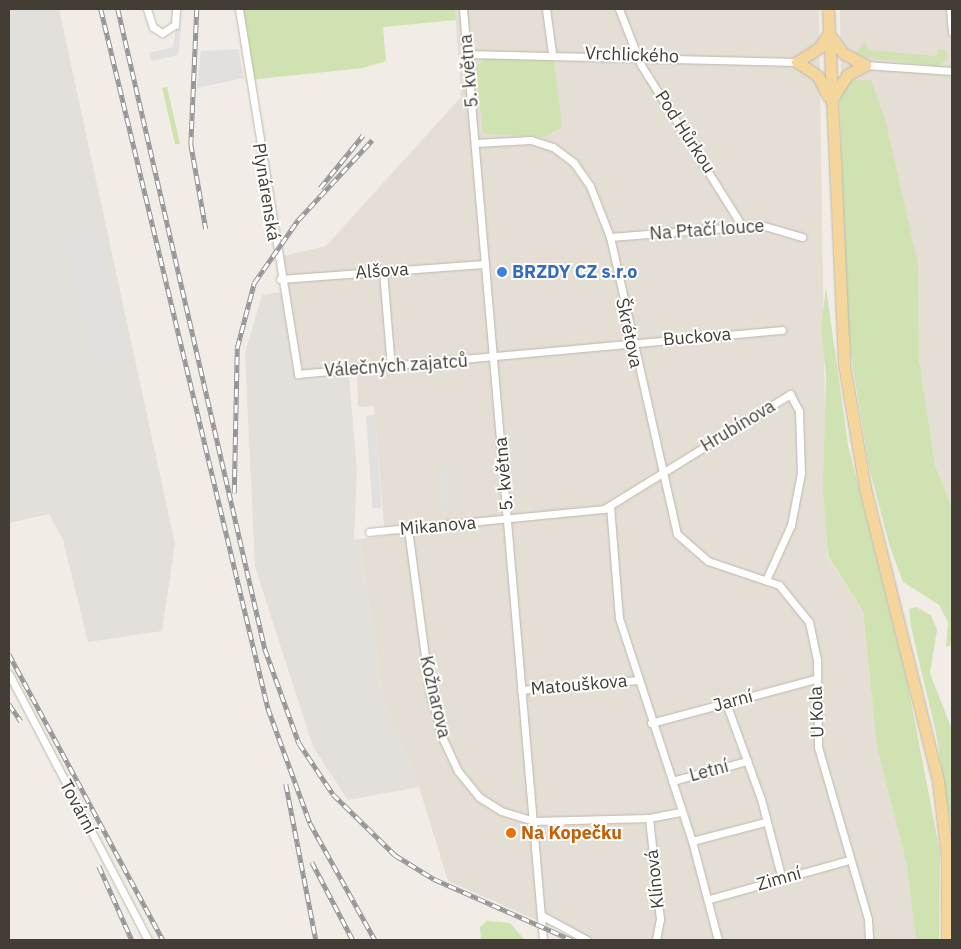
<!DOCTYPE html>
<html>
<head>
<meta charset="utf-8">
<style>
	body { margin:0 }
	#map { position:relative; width:961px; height:949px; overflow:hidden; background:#f1ede6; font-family:"IBM Plex Sans",sans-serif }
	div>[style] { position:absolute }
	.residential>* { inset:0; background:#e5ded5 }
	.industrial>* { inset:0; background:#e3dfdb }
	.green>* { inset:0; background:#d0e2b2; transform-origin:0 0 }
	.parking>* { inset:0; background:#e2e0de; transform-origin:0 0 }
	.roads { filter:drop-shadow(0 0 1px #bfb7ac) drop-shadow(0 0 1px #bfb7ac) }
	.minor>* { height:7px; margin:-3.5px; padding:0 3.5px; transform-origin:3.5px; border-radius:3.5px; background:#fff }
	.primary>* { height:11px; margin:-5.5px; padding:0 5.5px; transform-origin:5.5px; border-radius:5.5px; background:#f4d59c }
	.rail>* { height:4.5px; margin-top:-2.25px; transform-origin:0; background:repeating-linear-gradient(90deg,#fff 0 8px,#959595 0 16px); box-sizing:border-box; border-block:1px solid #959595 }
	.dots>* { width:14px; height:14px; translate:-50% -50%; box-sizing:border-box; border:2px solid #fff; border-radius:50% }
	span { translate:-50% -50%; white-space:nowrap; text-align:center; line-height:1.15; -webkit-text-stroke:4px #fff; paint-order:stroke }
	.street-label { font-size:18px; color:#433d36 }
	.shop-label { font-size:18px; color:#366cbe; font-weight:700 }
	.left { translate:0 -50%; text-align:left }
	.food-label { font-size:18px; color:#c56008; font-weight:700 }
	.frame { position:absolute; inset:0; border:10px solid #433d36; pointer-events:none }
</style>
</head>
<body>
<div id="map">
	<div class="residential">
		<i style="clip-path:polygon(455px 9px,819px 9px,827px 556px,863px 611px,877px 748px,906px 861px,916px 940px,582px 940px,448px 881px,419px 787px,384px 703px,359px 539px,385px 536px,374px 406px,358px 407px,357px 375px,303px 380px,283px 256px,326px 246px,461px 97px)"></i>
		<i style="clip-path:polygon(952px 9px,952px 508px,935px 465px,919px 359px,918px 264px,841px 83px,840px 10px)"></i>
	</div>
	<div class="industrial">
		<i style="clip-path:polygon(9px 9px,59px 9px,175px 544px,162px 631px,88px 642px,63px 540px,49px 514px,9px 523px)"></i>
		<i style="clip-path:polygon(289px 291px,303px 380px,349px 376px,357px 473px,354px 540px,359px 539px,384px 703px,419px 787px,348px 800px,313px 747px,255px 567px,245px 353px,262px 295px)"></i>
	</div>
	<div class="green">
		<i style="clip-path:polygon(243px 9px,455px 9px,456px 20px,383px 27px,386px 61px,363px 68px,250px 80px)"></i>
		<i style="clip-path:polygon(865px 41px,868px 50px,937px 56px,938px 50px,946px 50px,947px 60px,938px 66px,854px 56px)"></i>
		<i style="clip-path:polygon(485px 59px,554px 60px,562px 127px,544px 137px,483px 134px,476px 68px)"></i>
		<i style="clip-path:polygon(871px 80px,885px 119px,918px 264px,919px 359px,935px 465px,952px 508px,952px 644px,946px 647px,948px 622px,939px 605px,903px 582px,889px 544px,869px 467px,846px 324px,840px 96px,842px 81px)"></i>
		<i style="left:167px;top:87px;width:58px;height:5px;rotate:77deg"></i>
		<i style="clip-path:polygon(826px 287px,848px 445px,907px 681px,940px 852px,939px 940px,916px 940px,906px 861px,877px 748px,863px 611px,828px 556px,823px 488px,826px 374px,821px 329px)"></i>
		<i style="clip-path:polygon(916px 607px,931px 615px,937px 630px,930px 673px,952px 730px,952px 832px,936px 733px,911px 627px,909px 609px)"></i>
		<i style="clip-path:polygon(487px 921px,510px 923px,525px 940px,481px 940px,480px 927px)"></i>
	</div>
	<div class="parking">
		<i style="clip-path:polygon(176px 29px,181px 29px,178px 55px,151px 61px,149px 53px,173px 47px)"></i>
		<i style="clip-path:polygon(238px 49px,244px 78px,197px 88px,201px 51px)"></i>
		<i style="left:98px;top:229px;width:130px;height:35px;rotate:77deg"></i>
		<i style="left:375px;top:415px;width:93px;height:9px;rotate:86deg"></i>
		<i style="left:446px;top:467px;width:42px;height:7px;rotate:86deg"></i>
	</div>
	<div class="roads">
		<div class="minor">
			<i style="left:147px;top:9px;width:19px;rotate:72deg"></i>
			<i style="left:153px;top:27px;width:11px;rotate:34deg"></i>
			<i style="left:162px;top:33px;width:15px;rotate:-32deg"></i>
			<i style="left:175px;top:25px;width:16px;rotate:-86deg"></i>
			<i style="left:239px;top:9px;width:370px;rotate:80.8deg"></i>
			<i style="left:298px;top:374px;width:486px;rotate:-5.2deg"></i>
			<i style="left:463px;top:9px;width:934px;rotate:85.09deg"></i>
			<i style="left:546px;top:9px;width:44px;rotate:82.2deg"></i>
			<i style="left:619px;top:9px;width:60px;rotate:68.6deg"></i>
			<i style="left:641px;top:65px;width:190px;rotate:57.9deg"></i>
			<i style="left:950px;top:9px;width:23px;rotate:85deg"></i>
			<i style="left:467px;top:54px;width:330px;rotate:1.4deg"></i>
			<i style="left:865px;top:65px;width:87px;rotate:3.9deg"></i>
			<i style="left:475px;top:143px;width:56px;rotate:-3.1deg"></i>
			<i style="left:531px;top:140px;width:23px;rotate:18deg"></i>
			<i style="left:553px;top:147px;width:26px;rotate:37deg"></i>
			<i style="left:574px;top:163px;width:28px;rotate:55deg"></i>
			<i style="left:590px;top:186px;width:55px;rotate:68.6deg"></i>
			<i style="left:610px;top:237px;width:304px;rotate:77.3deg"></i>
			<i style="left:677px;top:534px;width:41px;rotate:41.1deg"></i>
			<i style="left:708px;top:561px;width:75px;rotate:18.7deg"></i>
			<i style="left:779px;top:585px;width:48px;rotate:51deg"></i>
			<i style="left:809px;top:622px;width:39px;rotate:78deg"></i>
			<i style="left:817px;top:660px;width:87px;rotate:89.3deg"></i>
			<i style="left:818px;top:747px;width:179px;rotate:73.8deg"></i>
			<i style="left:868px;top:919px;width:21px;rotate:87deg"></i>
			<i style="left:610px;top:237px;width:151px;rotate:-4.5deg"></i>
			<i style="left:761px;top:225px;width:43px;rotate:16.3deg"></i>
			<i style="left:383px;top:272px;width:95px;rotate:85.2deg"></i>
			<i style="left:280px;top:279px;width:204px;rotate:-4.2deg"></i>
			<i style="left:610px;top:506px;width:112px;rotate:85.4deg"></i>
			<i style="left:619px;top:618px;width:235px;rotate:71.9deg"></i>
			<i style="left:692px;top:841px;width:102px;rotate:75.3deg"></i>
			<i style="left:408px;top:529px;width:165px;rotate:82.4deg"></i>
			<i style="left:430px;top:693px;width:48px;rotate:74.2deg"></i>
			<i style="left:443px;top:739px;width:35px;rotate:65deg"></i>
			<i style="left:458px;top:771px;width:33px;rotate:51deg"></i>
			<i style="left:479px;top:797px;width:26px;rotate:32deg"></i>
			<i style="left:501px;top:811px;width:34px;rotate:17deg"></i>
			<i style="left:533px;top:821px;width:116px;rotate:-1.5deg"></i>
			<i style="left:649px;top:818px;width:33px;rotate:-11deg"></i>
			<i style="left:369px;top:532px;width:236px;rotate:-5.6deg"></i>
			<i style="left:604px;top:509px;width:219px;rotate:-31.7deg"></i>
			<i style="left:790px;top:394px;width:19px;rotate:62deg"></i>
			<i style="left:799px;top:411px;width:62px;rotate:88.2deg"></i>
			<i style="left:801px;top:473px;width:53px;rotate:100.9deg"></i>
			<i style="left:791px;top:525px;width:58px;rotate:114.4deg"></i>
			<i style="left:9px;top:674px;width:300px;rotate:62.4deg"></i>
			<i style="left:521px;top:690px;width:117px;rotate:-4.9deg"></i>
			<i style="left:726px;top:703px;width:102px;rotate:70deg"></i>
			<i style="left:761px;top:799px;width:83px;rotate:75.3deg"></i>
			<i style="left:651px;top:723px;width:170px;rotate:-15deg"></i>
			<i style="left:672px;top:781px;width:78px;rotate:-14.9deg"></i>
			<i style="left:649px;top:818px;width:102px;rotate:83.8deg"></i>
			<i style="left:660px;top:919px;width:21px;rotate:101deg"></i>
			<i style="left:692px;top:841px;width:75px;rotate:-14.6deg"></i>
			<i style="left:710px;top:899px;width:144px;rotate:-15.7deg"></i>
			<i style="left:541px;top:915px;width:52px;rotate:28.5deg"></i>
		</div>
		<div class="primary">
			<i style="left:828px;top:9px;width:355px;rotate:87.4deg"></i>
			<i style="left:844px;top:364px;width:126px;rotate:80.4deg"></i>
			<i style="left:865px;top:488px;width:302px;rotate:76deg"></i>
			<i style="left:938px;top:781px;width:77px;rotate:83.2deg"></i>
			<i style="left:947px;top:857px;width:83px;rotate:90deg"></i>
			<i style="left:829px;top:34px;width:24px;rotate:54deg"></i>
			<i style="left:843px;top:53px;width:25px;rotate:29deg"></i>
			<i style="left:828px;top:96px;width:22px;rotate:-117deg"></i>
			<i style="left:818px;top:76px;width:25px;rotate:-146deg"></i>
			<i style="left:797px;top:62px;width:27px;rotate:-33deg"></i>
			<i style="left:820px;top:47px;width:15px;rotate:-58deg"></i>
			<i style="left:831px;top:100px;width:30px;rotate:-57deg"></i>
			<i style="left:847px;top:75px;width:21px;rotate:-29deg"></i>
		</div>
	</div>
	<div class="rail">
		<i style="left:101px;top:9px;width:719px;rotate:76.56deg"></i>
		<i style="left:268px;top:708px;width:122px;rotate:69.9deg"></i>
		<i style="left:310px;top:823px;width:134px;rotate:60.9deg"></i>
		<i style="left:118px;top:9px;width:657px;rotate:77.06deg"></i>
		<i style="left:265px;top:649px;width:100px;rotate:70.1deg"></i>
		<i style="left:299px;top:743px;width:61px;rotate:56.3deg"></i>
		<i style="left:333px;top:794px;width:87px;rotate:44.5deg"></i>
		<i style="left:395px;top:855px;width:46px;rotate:31.6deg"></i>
		<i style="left:434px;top:879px;width:151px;rotate:23.8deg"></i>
		<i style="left:197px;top:9px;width:135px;rotate:92.5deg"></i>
		<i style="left:191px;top:144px;width:86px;rotate:80deg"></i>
		<i style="left:320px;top:188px;width:68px;rotate:-50.9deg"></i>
		<i style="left:234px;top:493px;width:145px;rotate:-88.8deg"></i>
		<i style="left:237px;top:348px;width:67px;rotate:-75.3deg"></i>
		<i style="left:254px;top:283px;width:77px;rotate:-55.1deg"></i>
		<i style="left:298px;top:220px;width:109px;rotate:-47.2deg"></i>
		<i style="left:9px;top:654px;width:325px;rotate:61.7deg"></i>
		<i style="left:9px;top:704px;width:21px;rotate:55deg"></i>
		<i style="left:286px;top:784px;width:159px;rotate:79.1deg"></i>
		<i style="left:312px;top:862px;width:88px;rotate:62.3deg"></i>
		<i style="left:99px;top:866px;width:81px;rotate:66deg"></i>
	</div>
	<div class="dots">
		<i style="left:502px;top:272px;background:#3f7fe0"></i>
		<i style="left:511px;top:833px;background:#e8710a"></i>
	</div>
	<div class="street-label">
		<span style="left:632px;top:55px;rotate:2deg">Vrchlického</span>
		<span style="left:469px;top:71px;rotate:-95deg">5. května</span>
		<span style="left:685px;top:132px;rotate:57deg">Pod Hůrkou</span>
		<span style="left:266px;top:192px;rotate:81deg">Plynárenská</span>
		<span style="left:707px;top:230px;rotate:-4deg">Na Ptačí louce</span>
		<span style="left:382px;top:271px;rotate:-4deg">Alšova</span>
		<span style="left:629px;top:333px;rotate:78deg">Škrétova</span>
		<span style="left:697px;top:337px;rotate:-5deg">Buckova</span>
		<span style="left:396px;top:366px;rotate:-4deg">Válečných zajatců</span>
		<span style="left:738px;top:426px;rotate:-31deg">Hrubínova</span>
		<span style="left:504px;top:474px;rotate:-95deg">5. května</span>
		<span style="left:438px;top:526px;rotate:-5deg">Mikanova</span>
		<span style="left:579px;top:685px;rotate:-5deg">Matouškova</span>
		<span style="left:435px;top:697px;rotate:77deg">Kožnarova</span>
		<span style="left:733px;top:701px;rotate:-15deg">Jarní</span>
		<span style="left:817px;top:712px;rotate:-92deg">U Kola</span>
		<span style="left:709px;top:771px;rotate:-15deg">Letní</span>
		<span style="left:78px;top:807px;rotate:62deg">Tovární</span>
		<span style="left:655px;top:879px;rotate:-96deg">Klínová</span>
		<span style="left:779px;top:879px;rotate:-16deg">Zimní</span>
	</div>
	<div class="shop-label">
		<span class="left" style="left:512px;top:272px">BRZDY CZ s.r.o</span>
	</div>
	<div class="food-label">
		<span class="left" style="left:521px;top:833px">Na Kopečku</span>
	</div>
	<div class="frame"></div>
</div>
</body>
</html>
